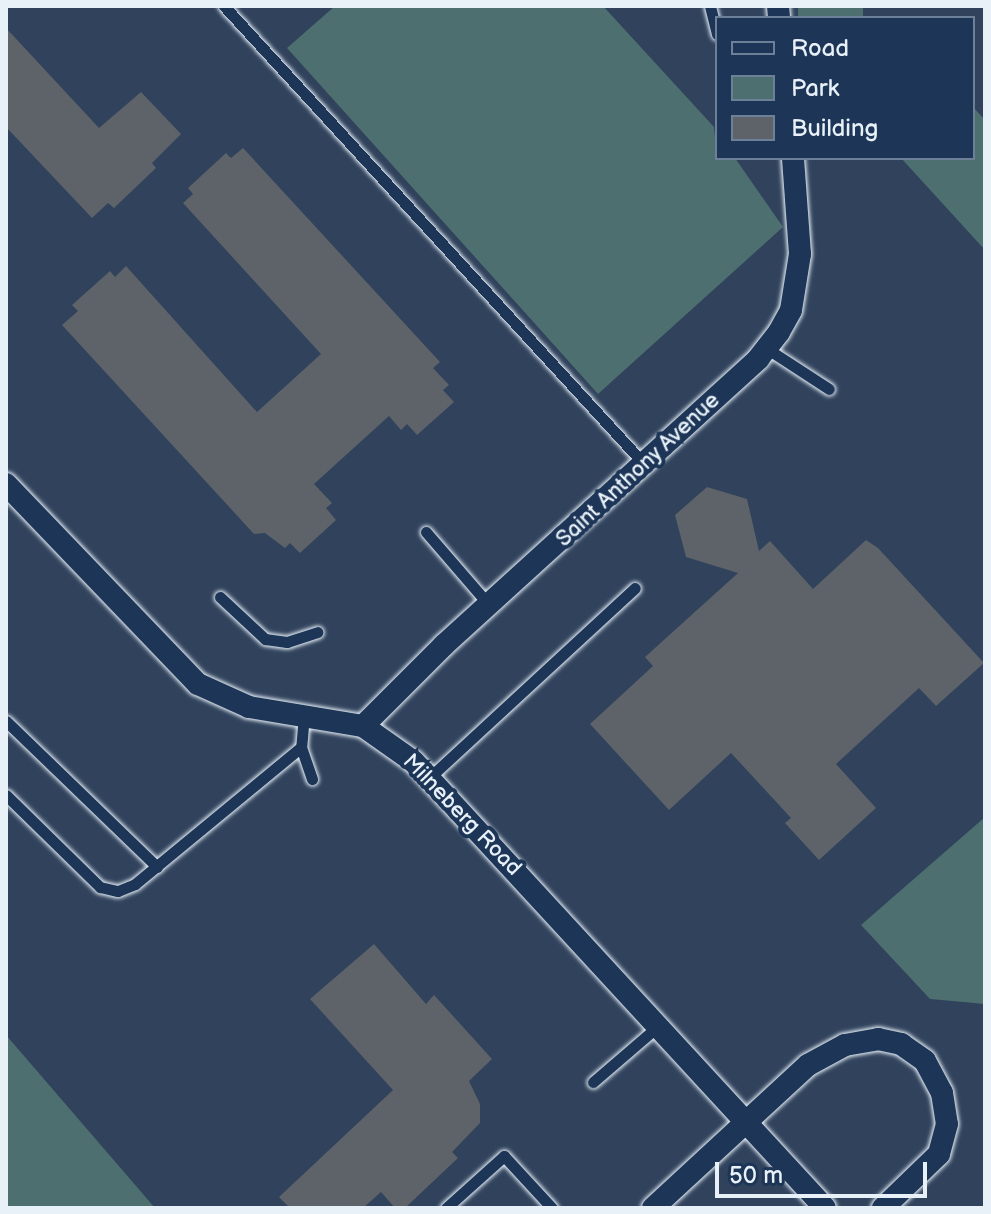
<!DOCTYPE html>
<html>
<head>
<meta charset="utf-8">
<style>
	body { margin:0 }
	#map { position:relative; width:991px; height:1214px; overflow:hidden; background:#1d3557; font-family:"Balsamiq Sans",sans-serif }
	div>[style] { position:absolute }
	.built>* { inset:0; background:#30425c }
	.green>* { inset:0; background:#4d6f6f; transform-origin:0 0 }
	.building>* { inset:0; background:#5e6269 }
	.roads { filter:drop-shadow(0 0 2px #e8f1f8) drop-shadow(0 0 2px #e8f1f8) }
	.lane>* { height:11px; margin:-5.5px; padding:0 5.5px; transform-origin:5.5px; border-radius:5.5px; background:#1d3557 }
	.street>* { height:22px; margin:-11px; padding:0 11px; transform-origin:11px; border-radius:11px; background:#1d3557 }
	span { translate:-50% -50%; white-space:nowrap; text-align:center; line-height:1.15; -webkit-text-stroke:8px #1d3557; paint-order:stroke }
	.street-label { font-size:22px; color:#e8f1f8 }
	.frame { position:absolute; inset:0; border:8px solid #e8f1f8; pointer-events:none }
	.legend { position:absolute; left:715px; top:16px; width:260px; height:144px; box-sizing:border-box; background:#1d3557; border:2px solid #6e8097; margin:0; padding:10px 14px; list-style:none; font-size:24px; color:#e8f1f8 }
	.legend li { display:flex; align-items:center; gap:16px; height:40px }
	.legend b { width:40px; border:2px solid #6e8097 }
	.scale { position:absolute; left:715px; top:1162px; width:212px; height:36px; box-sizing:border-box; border:4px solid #e8f1f8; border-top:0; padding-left:10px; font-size:24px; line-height:28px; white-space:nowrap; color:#e8f1f8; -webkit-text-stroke:6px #1d3557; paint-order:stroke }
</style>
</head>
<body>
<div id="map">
	<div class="built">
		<i style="clip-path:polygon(evenodd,6px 6px,985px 6px,985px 1208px,6px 1208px,6px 6px,717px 18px,973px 18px,973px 158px,717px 158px,717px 18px)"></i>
	</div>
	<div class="green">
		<i style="clip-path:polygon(335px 6px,603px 6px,714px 127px,717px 158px,735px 158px,783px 227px,598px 394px,287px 48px)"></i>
		<i style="left:798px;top:6px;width:65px;height:12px"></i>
		<i style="clip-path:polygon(973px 107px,985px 120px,985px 250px,901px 158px,973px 158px)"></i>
		<i style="clip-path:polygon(985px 817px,985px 1004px,930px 999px,861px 925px)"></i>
		<i style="clip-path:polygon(6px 1035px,155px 1208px,6px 1208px)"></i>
	</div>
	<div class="building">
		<i style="clip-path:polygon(6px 28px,99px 128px,141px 92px,181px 134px,152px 163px,156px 168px,114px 208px,108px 203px,92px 218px,6px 127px)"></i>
		<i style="clip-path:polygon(243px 148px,440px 362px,433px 368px,449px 385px,443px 390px,454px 402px,417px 435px,407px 424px,401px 430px,389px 416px,314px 484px,332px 503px,326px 508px,336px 520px,300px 553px,290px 543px,285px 548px,265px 533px,254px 534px,62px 325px,78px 311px,72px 305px,110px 271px,115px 277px,126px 266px,257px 412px,321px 354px,183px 203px,193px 194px,188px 188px,226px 153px,231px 158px)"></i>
		<i style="clip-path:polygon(707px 487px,747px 499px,759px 551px,770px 541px,813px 589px,866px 540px,878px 548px,984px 663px,936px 706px,919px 688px,836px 764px,876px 808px,819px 860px,785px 823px,791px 818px,731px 753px,669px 810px,590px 724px,653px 666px,645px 657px,738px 573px,686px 557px,675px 515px)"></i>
		<i style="clip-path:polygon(374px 944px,426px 1004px,434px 995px,492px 1059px,469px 1081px,480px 1104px,480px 1123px,452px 1152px,458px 1158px,405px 1208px,395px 1208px,381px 1192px,363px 1208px,290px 1208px,279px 1197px,393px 1090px,310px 999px)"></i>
	</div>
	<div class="roads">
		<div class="lane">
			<i style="left:224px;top:6px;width:623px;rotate:47.47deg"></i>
			<i style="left:710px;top:6px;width:29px;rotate:76deg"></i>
			<i style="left:766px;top:348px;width:75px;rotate:33.1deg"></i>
			<i style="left:426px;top:532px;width:96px;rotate:49.2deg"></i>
			<i style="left:220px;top:597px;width:62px;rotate:43deg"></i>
			<i style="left:265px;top:639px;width:22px;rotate:8deg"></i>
			<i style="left:287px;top:642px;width:32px;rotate:-18deg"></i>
			<i style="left:304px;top:715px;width:32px;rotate:95deg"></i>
			<i style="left:301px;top:747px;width:34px;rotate:71deg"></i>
			<i style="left:6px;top:721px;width:210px;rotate:44deg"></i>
			<i style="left:429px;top:778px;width:280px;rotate:-42.7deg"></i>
			<i style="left:6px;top:795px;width:132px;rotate:44.4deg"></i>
			<i style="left:100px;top:887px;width:18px;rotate:13deg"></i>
			<i style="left:118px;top:891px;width:18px;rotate:-22deg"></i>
			<i style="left:135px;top:884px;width:215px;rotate:-39.5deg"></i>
			<i style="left:593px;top:1082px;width:86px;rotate:-40.7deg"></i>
			<i style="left:446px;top:1208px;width:78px;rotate:-41.9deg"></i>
			<i style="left:504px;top:1156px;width:71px;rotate:47.3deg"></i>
		</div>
		<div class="street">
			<i style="left:778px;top:6px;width:12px;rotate:85deg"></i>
			<i style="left:6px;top:484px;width:277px;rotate:46.2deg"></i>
			<i style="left:198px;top:684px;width:56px;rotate:24.3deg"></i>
			<i style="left:249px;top:707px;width:116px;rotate:9.5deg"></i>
			<i style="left:363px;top:726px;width:62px;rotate:35.2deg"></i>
			<i style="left:414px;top:762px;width:606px;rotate:47.34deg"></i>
			<i style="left:363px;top:726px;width:115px;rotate:-45deg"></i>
			<i style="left:444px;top:645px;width:425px;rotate:-42.3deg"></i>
			<i style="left:758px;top:359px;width:34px;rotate:-52deg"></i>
			<i style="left:779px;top:332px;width:25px;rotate:-61deg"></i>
			<i style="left:791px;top:310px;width:57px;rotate:-80.9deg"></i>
			<i style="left:800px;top:254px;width:96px;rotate:-94.2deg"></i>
			<i style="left:653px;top:1208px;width:211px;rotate:-42.7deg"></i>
			<i style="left:808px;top:1065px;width:42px;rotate:-28.4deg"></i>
			<i style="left:845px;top:1045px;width:34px;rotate:-10deg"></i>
			<i style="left:878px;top:1039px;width:24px;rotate:12deg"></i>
			<i style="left:901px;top:1044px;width:29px;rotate:35deg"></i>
			<i style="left:925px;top:1061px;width:36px;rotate:62deg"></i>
			<i style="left:942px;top:1093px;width:31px;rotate:81deg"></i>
			<i style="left:947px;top:1124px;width:31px;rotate:105deg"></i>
			<i style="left:939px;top:1154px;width:78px;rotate:136deg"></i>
		</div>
	</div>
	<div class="street-label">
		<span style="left:638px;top:470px;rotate:-43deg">Saint Anthony Avenue</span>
		<span style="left:462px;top:815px;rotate:46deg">Milneberg Road</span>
	</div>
	<div class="frame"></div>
	<ul class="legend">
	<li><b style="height:10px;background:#1d3557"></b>Road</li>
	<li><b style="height:22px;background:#4d6f6f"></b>Park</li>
	<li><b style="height:22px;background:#5e6269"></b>Building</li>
	</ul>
	<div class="scale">50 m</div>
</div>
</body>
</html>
